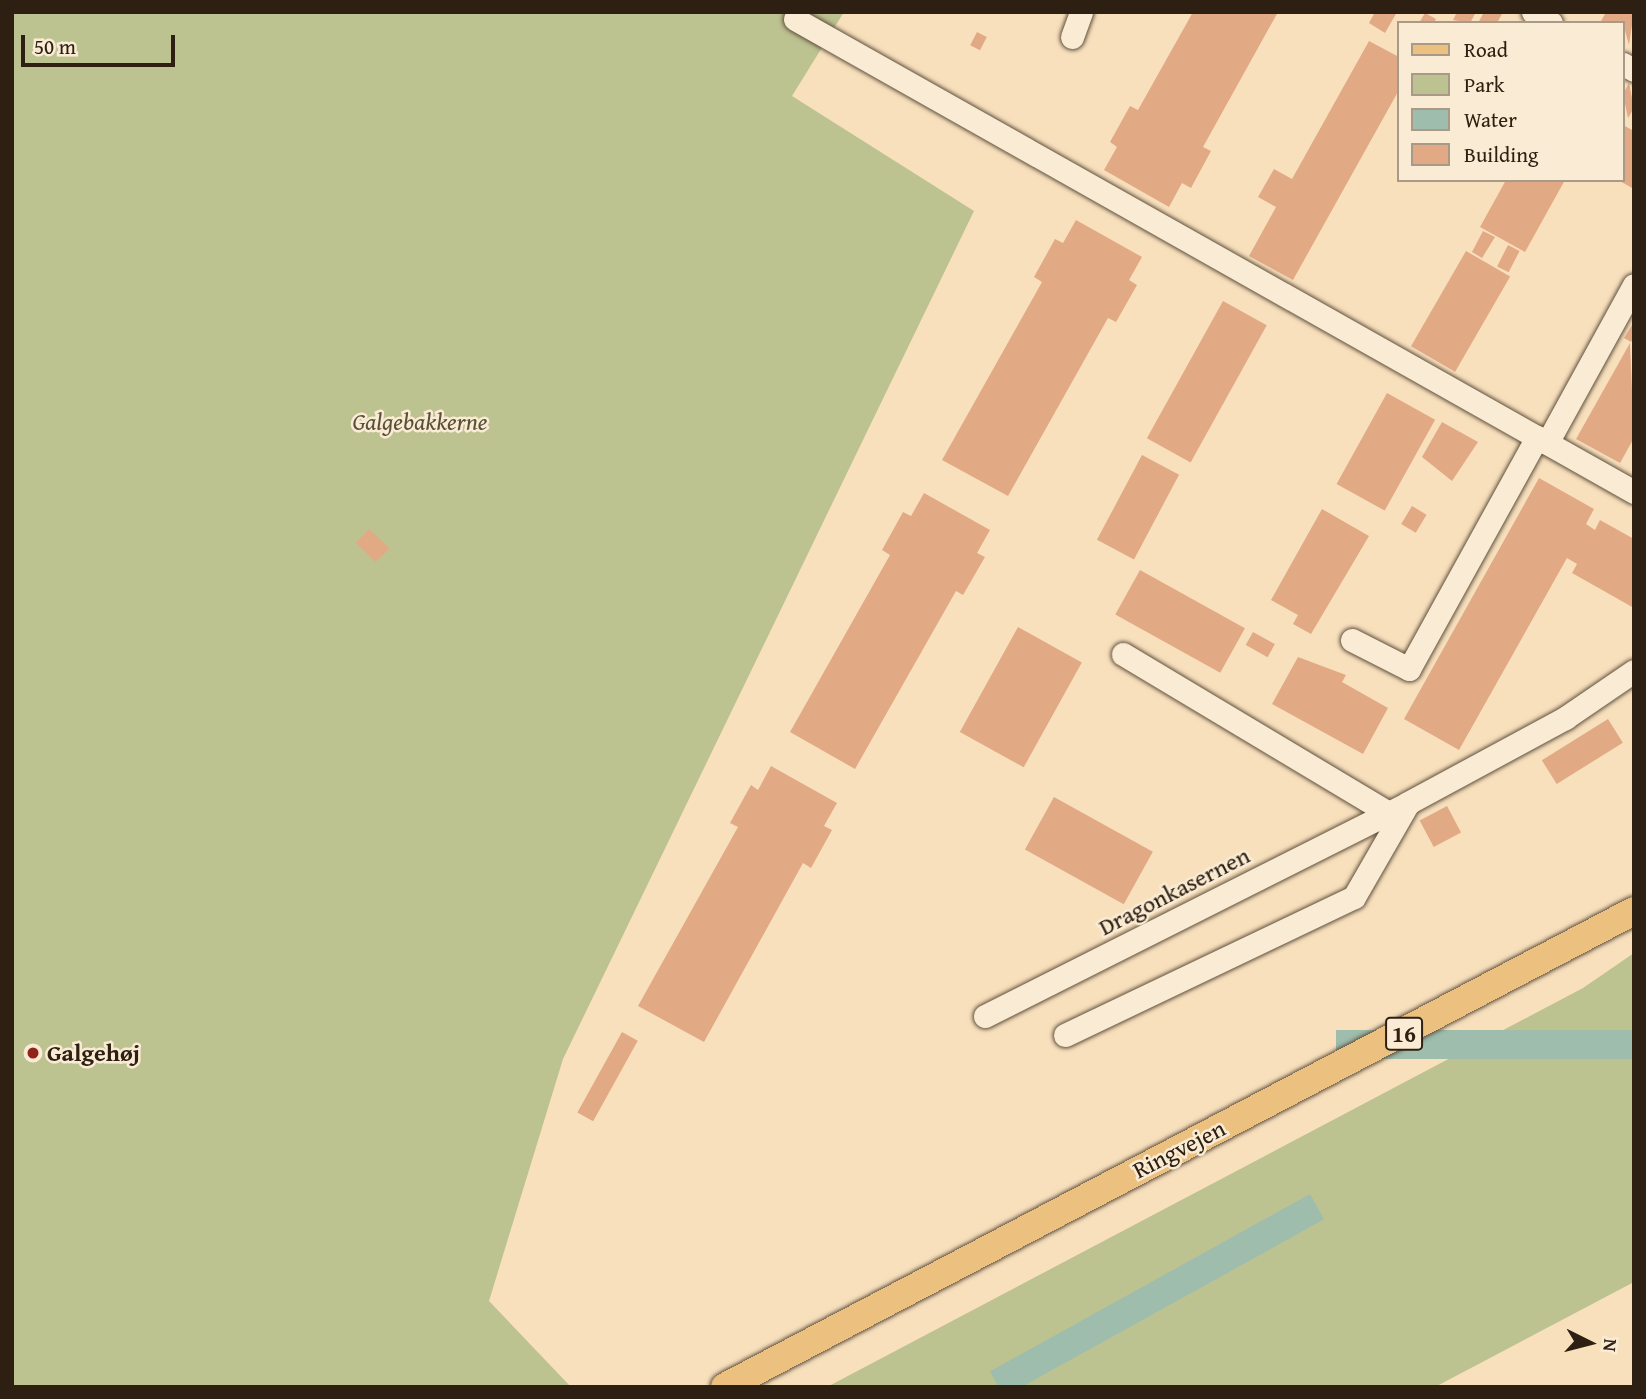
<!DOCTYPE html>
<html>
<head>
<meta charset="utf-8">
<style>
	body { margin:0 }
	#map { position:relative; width:1646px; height:1399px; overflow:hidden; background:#f8e0bd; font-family:"Gentium Book Plus",serif }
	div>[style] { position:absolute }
	.green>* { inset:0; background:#bdc291 }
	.water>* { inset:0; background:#9ebdad; transform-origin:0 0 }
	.building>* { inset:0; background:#e2a985; transform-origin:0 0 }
	.roads { filter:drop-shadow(0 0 2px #60503d) drop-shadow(0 0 2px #60503d) }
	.minor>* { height:23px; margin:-11.5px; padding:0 11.5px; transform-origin:11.5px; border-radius:11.5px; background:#faebd4 }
	.major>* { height:28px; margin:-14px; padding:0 14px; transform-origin:14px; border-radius:14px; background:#ecc07e }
	.dots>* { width:19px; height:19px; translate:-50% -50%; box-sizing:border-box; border:4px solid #faebd4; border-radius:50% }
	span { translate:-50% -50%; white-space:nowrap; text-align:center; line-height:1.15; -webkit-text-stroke:5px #faebd4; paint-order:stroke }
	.shield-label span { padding:2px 5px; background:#faebd4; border:2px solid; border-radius:5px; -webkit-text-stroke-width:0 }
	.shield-label { font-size:23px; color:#2d2012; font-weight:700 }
	.park-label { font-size:24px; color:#585138; font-style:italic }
	.street-label { font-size:24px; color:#2d2012 }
	.poi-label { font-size:24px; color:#2d2012; font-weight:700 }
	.left { translate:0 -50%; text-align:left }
	.frame { position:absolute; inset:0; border:14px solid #2d2012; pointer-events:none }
	.legend { position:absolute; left:1397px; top:21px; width:228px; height:161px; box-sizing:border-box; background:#faebd4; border:2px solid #a89a86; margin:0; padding:9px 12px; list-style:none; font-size:21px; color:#2d2012 }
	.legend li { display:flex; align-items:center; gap:14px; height:35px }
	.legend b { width:35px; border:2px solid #a89a86 }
	.north { position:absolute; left:1555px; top:1308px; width:70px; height:70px; -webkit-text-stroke:5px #faebd4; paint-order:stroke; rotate:96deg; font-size:19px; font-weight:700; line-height:28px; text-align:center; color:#2d2012 }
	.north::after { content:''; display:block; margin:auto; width:24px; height:32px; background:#2d2012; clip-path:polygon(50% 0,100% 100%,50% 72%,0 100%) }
	.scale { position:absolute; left:21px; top:35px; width:154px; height:32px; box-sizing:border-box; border:4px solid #2d2012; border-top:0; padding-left:9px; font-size:21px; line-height:24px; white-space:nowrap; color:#2d2012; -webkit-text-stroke:5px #faebd4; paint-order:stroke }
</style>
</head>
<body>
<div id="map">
	<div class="green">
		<i style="clip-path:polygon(12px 12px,844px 12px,792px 96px,974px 211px,563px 1059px,489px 1301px,571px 1387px,12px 1387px)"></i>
		<i style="clip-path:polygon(1634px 953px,1634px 1282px,1435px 1387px,827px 1387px,1583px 988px)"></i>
	</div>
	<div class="water">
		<i style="left:1634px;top:1030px;width:29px;height:298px;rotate:90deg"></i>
		<i style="left:1310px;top:1194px;width:29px;height:366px;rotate:61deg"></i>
	</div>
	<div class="building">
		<i style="clip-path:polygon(1193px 12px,1278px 12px,1203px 147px,1211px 151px,1191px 188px,1182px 183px,1169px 207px,1104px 170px,1117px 147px,1110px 142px,1130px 106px,1138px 110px)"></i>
		<i style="clip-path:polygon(1375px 12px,1397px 12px,1385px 33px,1369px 23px)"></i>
		<i style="clip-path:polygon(1457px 12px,1476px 12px,1470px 23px,1453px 20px)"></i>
		<i style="clip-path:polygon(1484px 12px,1503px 12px,1497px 23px,1478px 23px)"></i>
		<i style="clip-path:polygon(1606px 12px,1634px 12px,1629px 45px,1623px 23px,1600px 23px)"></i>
		<i style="clip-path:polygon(1425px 13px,1436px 19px,1434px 23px,1419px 23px)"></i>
		<i style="left:977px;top:32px;width:11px;height:15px;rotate:27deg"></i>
		<i style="clip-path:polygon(1369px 41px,1399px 57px,1399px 90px,1293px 280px,1249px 256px,1276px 207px,1258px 197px,1274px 169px,1292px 179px)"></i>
		<i style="clip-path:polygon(1629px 83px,1634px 108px,1628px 118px,1623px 94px)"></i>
		<i style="clip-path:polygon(1623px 125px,1634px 131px,1634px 189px,1618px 180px,1623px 180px)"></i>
		<i style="clip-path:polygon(1506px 180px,1565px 180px,1525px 252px,1480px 227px)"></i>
		<i style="clip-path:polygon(1076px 220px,1142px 257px,1129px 280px,1137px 285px,1116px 322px,1108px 318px,1008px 496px,942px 460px,1042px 282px,1034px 277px,1055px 239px,1063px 243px)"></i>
		<i style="clip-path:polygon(1483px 231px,1495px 237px,1482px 258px,1472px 252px)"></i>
		<i style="left:1508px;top:245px;width:13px;height:24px;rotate:27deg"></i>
		<i style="left:1466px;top:251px;width:51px;height:110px;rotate:30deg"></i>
		<i style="left:1223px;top:301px;width:50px;height:157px;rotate:29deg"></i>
		<i style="clip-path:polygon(1634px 322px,1634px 336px,1631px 342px,1624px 338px)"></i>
		<i style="clip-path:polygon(1630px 343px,1634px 438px,1620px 463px,1576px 439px)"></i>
		<i style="left:1387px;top:393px;width:55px;height:104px;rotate:29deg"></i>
		<i style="clip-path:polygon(1442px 422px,1478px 442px,1452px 481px,1422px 457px)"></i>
		<i style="left:1142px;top:455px;width:42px;height:96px;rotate:28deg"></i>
		<i style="clip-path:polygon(1539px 478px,1594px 509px,1586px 524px,1595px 530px,1600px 520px,1634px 539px,1634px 608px,1572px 573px,1577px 564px,1567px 558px,1459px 750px,1404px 719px)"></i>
		<i style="clip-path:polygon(924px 493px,990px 530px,977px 553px,985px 557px,963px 595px,956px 591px,855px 769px,790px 732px,890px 555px,882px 550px,903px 512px,911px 516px)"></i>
		<i style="left:1412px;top:506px;width:17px;height:21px;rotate:31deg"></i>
		<i style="clip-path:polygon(1322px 509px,1369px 536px,1311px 634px,1293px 624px,1298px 615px,1271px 600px)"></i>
		<i style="left:369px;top:529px;width:28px;height:19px;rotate:44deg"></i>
		<i style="left:1140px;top:570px;width:120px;height:51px;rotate:29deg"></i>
		<i style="left:1018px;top:627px;width:73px;height:120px;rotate:29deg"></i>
		<i style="left:1253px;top:632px;width:25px;height:15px;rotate:29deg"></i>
		<i style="clip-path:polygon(1298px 657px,1346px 675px,1342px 682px,1388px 708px,1363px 754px,1272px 704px)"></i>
		<i style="left:1608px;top:719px;width:28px;height:78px;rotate:58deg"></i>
		<i style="clip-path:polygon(771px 766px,837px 803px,824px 826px,832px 830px,811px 868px,803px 863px,704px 1042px,638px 1006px,738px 827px,730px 823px,751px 785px,758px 790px)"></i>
		<i style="left:1054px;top:797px;width:113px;height:60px;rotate:29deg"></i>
		<i style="left:1447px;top:806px;width:30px;height:31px;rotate:62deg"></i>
		<i style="left:622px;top:1032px;width:18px;height:92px;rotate:29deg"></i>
	</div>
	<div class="roads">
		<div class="minor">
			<i style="left:1533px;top:12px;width:21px;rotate:31deg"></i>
			<i style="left:795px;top:19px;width:963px;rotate:29.41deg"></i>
			<i style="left:1072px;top:37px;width:27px;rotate:-70deg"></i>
			<i style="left:1623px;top:64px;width:13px;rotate:29deg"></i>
			<i style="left:1547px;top:443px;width:180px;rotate:-61.2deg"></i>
			<i style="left:1352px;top:640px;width:64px;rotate:27deg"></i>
			<i style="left:1409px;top:669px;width:265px;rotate:-61.1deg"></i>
			<i style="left:1123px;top:654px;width:308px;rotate:30.9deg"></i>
			<i style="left:985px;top:1016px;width:474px;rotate:-26.7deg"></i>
			<i style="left:1408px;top:803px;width:179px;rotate:-28.4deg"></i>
			<i style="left:1565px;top:718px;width:83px;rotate:-34.3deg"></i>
			<i style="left:1065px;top:1035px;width:320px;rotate:-25.5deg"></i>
			<i style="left:1354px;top:897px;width:108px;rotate:-60.1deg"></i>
		</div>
		<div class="major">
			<i style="left:725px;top:1387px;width:1026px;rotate:-27.64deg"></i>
		</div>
	</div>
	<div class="dots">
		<i style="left:33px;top:1053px;background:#8f2418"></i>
	</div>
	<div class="shield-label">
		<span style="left:1404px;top:1034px">16</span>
	</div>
	<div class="park-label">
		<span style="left:420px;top:422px">Galgebakkerne</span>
	</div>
	<div class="street-label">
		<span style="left:1174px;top:891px;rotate:-27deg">Dragonkasernen</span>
		<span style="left:1179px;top:1149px;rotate:-27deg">Ringvejen</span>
	</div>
	<div class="poi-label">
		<span class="left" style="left:47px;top:1053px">Galgehøj</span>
	</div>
	<div class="frame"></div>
	<ul class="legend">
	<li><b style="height:9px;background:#ecc07e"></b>Road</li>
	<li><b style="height:19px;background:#bdc291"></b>Park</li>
	<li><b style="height:19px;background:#9ebdad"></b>Water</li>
	<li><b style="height:19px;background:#e2a985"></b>Building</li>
	</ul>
	<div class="north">N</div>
	<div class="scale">50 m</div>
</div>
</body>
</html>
